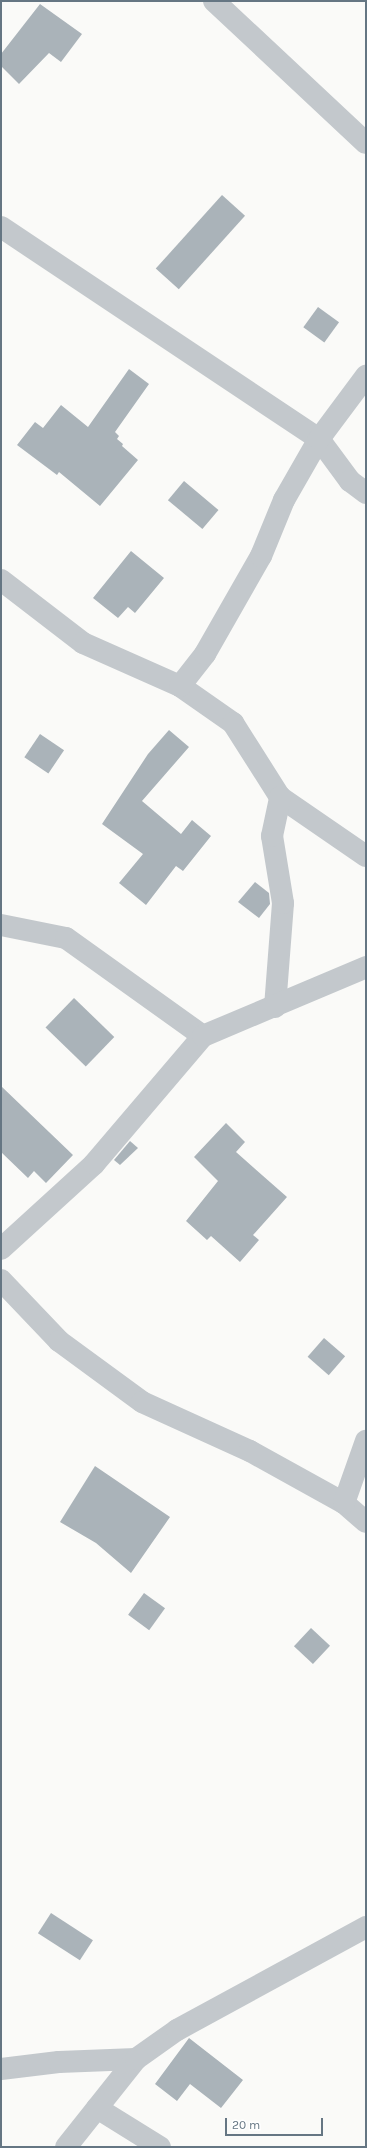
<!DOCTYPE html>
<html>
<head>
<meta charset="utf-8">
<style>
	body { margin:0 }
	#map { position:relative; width:367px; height:2148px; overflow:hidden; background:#fafaf8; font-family:Karla,sans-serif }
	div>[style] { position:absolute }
	.building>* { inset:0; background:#aab3b9; transform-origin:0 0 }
	.minor>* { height:22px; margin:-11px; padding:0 11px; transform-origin:11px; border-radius:11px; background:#c3c8cc }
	span { translate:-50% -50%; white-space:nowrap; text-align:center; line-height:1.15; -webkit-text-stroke:4px #fff; paint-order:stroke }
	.frame { position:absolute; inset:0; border:2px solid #657683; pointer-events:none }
	.scale { position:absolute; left:225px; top:2118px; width:98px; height:18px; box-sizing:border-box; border:2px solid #657683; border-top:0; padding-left:5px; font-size:12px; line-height:14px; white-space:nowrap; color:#657683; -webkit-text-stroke:3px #fff; paint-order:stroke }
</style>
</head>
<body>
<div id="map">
	<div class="building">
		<i style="clip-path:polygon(40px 4px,82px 34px,61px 62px,49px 53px,19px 84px,1px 66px,1px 54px)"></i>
		<i style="left:222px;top:195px;width:31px;height:99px;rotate:42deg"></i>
		<i style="left:318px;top:307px;width:26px;height:25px;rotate:36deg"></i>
		<i style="clip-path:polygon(129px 369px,149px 384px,115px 432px,119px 436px,117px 439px,123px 444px,122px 446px,138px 460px,100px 506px,59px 472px,57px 475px,17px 445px,35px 422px,43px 428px,61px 405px,88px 427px)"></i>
		<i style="left:184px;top:481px;width:45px;height:25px;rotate:40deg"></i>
		<i style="clip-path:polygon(131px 551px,164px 578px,135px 613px,128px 607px,118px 618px,93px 598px)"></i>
		<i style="clip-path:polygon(169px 730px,189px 747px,142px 801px,181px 834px,192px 820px,211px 836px,183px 871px,176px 866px,146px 905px,119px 883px,143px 854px,102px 824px,148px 754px)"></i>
		<i style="left:40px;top:734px;width:29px;height:28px;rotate:34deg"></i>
		<i style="clip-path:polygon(255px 882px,269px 893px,270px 904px,259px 918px,238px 902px)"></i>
		<i style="left:74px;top:998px;width:56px;height:41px;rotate:44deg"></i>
		<i style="clip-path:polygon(1px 1086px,73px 1155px,46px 1183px,34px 1171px,28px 1178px,1px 1152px)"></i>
		<i style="clip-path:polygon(226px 1123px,245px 1142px,236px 1152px,287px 1197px,253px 1235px,259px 1240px,240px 1262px,211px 1236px,207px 1240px,186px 1221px,218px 1181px,194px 1157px)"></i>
		<i style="clip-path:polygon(130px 1141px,138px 1148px,120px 1165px,114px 1160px)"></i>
		<i style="left:324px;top:1338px;width:28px;height:25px;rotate:41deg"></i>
		<i style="clip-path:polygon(95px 1466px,170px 1517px,131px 1573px,96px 1543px,60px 1522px)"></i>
		<i style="left:144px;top:1593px;width:26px;height:27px;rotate:36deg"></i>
		<i style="left:311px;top:1628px;width:26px;height:25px;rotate:43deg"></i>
		<i style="left:51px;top:1913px;width:50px;height:24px;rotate:33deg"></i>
		<i style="clip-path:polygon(189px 2038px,243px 2080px,221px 2108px,190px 2084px,177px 2101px,155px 2084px)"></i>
	</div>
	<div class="minor">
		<i style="left:214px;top:1px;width:208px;rotate:43.1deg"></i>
		<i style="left:1px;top:227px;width:382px;rotate:33.7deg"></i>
		<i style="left:319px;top:439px;width:52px;rotate:53.6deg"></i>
		<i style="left:350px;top:481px;width:20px;rotate:37deg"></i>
		<i style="left:1px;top:580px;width:103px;rotate:37.5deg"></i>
		<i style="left:83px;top:643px;width:106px;rotate:23.9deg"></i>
		<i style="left:180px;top:686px;width:65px;rotate:34.9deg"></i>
		<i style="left:233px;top:723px;width:88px;rotate:57.6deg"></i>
		<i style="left:280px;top:797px;width:104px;rotate:34.5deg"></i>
		<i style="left:180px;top:686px;width:41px;rotate:-52deg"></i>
		<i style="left:205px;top:654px;width:113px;rotate:-60.3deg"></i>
		<i style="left:261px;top:556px;width:61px;rotate:-67.7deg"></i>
		<i style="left:284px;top:500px;width:70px;rotate:-60.2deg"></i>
		<i style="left:319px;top:439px;width:79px;rotate:-53.3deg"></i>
		<i style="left:1px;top:925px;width:66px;rotate:11.3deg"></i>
		<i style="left:66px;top:938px;width:168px;rotate:35.6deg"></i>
		<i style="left:275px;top:1007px;width:104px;rotate:-85.6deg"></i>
		<i style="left:283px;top:903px;width:68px;rotate:-99.3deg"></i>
		<i style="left:272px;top:836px;width:40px;rotate:-78deg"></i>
		<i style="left:1px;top:1249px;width:126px;rotate:-42.4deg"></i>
		<i style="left:94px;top:1164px;width:168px;rotate:-49.6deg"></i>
		<i style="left:203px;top:1036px;width:177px;rotate:-22.9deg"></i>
		<i style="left:1px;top:1280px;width:84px;rotate:46.4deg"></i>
		<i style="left:59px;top:1341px;width:103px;rotate:36.3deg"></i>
		<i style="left:142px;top:1402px;width:119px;rotate:24.4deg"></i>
		<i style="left:250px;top:1451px;width:107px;rotate:29deg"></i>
		<i style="left:344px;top:1503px;width:29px;rotate:41deg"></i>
		<i style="left:344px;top:1503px;width:66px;rotate:-70.5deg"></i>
		<i style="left:1px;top:2069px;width:58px;rotate:-6.9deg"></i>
		<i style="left:59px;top:2062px;width:77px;rotate:-2.2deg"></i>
		<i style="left:97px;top:2108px;width:74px;rotate:31.8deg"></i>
		<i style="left:66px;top:2147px;width:112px;rotate:-51.5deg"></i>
		<i style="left:136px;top:2059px;width:50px;rotate:-35.3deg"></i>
		<i style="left:177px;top:2030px;width:215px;rotate:-28.6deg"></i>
	</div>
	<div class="frame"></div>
	<div class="scale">20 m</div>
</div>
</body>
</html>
